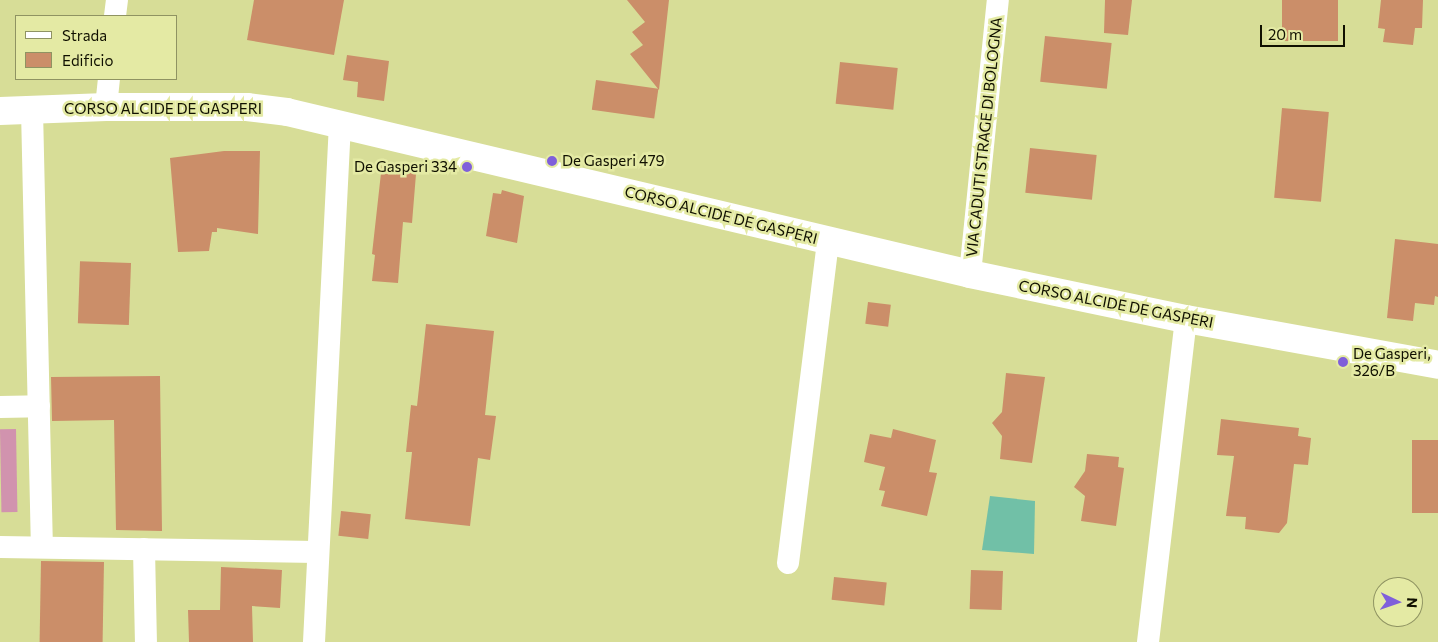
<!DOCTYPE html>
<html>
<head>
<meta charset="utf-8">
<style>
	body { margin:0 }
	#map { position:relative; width:1438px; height:642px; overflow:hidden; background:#d7dd97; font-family:Commissioner,sans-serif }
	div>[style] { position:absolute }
	.green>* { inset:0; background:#d193ae; transform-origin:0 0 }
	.water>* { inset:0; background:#71c0a7 }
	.building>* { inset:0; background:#cb8e69; transform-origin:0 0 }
	.minor>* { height:22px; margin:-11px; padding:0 11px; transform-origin:11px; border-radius:11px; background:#fff }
	.tertiary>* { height:28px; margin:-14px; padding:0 14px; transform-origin:14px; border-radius:14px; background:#fff }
	.dots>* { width:14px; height:14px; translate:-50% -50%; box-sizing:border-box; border:2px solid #e4eaa4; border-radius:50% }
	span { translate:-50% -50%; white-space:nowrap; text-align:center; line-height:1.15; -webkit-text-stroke:5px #e4eaa4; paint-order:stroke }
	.street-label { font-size:15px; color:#101000 }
	.poi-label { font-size:15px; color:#101000 }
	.left { translate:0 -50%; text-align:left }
	.right { translate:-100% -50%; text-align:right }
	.legend { position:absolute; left:15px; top:15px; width:162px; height:65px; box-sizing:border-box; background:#e4eaa4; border:1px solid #8f9362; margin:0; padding:6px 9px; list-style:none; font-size:15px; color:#101000 }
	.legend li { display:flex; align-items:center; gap:10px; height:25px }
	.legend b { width:25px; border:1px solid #8f9362 }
	.north { position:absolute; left:1373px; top:577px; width:50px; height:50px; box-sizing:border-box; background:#e4eaa4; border:1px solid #8f9362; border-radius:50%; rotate:93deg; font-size:14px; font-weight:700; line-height:20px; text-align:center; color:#101000 }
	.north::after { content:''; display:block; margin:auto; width:18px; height:22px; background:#7f5fda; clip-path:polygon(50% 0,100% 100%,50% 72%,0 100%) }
	.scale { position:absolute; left:1260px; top:25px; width:85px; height:22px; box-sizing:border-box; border:2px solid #101000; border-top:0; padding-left:6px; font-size:15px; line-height:18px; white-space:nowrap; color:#101000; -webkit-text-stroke:4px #e4eaa4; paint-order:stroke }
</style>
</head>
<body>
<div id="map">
	<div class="green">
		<i style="left:16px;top:429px;width:83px;height:16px;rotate:89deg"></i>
	</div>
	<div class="water">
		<i style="clip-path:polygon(990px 496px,1035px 501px,1034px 554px,982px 550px)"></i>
	</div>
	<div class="building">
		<i style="clip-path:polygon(254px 0,344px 0,334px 55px,247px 40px)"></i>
		<i style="clip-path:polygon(627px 0,669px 0,659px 90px,630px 54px,643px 45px,632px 32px,645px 22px)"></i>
		<i style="clip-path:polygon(1105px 0,1132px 0,1128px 35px,1104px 33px)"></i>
		<i style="left:1282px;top:0;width:56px;height:41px"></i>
		<i style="clip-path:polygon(1381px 0,1423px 0,1422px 28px,1415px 28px,1413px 45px,1383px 42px,1385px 29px,1378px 28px)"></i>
		<i style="left:1045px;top:36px;width:67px;height:46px;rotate:6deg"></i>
		<i style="clip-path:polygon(347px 55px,389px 61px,384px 101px,357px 97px,358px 82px,343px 80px)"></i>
		<i style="left:840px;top:62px;width:58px;height:42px;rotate:6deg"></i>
		<i style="left:596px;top:80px;width:63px;height:30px;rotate:8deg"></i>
		<i style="left:1282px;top:108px;width:47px;height:90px;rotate:5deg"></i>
		<i style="left:1030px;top:148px;width:67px;height:45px;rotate:6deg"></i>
		<i style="clip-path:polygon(224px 151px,260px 151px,258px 234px,217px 228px,217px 232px,212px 232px,209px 251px,178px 252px,170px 158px)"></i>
		<i style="clip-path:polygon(382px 164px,416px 174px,412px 223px,403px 222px,398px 283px,372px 281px,375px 255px,372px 254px)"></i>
		<i style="clip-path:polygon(502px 190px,524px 196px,517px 243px,486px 236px,493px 193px,501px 194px)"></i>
		<i style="clip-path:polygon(1395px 239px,1438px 244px,1438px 297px,1435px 296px,1434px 305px,1415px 303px,1413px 321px,1387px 318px)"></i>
		<i style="left:131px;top:263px;width:62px;height:51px;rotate:92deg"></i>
		<i style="left:868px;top:302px;width:23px;height:22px;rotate:7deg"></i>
		<i style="clip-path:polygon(426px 324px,494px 331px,485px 415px,496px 416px,490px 460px,478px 458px,470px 526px,405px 519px,412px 452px,406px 452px,411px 405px,417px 406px)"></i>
		<i style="clip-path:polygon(1006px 373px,1045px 377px,1032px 463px,1000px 459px,1002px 436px,992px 423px,1002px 412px)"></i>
		<i style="clip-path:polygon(160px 376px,162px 531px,116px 530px,114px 420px,52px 421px,51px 377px)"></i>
		<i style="clip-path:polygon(1221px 419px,1299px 428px,1298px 436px,1311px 438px,1308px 465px,1294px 464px,1287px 523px,1279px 533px,1245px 529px,1246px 517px,1226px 516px,1234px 456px,1217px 455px)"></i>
		<i style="clip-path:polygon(893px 429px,936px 440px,929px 472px,937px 473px,927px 516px,881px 506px,885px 491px,879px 490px,885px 467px,864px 462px,870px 434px,891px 438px)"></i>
		<i style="left:1412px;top:440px;width:26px;height:73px"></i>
		<i style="clip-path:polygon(1087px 454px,1119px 457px,1118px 467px,1124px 468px,1116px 526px,1081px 521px,1085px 496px,1074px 487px,1085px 471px)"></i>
		<i style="left:341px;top:511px;width:30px;height:25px;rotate:6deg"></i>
		<i style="left:41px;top:561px;width:63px;height:81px;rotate:1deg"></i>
		<i style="clip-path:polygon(221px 567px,282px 570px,280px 608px,252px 606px,253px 642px,189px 642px,188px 610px,220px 610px)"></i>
		<i style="left:971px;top:570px;width:32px;height:39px;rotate:2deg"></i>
		<i style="left:834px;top:577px;width:53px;height:23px;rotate:6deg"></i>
	</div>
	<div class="minor">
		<i style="left:115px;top:16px;width:16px;rotate:-83deg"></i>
		<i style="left:106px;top:107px;width:28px;rotate:-84deg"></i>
		<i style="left:32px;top:110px;width:437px;rotate:88.7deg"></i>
		<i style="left:970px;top:274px;width:275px;rotate:-84.2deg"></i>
		<i style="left:0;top:407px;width:39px;rotate:-1deg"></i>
		<i style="left:0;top:547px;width:317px;rotate:0.9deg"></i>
		<i style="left:144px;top:549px;width:93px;rotate:88.8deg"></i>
		<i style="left:788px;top:563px;width:324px;rotate:-82.9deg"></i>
		<i style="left:314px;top:642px;width:520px;rotate:-87.13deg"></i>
		<i style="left:1148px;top:642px;width:325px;rotate:-83.3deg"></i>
	</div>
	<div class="tertiary">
		<i style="left:0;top:111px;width:106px;rotate:-2.2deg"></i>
		<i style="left:106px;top:107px;width:141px"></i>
		<i style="left:247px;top:107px;width:40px;rotate:7.1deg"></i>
		<i style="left:287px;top:112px;width:702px;rotate:13.34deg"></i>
		<i style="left:970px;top:274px;width:221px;rotate:11.8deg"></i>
		<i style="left:1186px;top:319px;width:256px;rotate:10.3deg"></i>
	</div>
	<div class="dots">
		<i style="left:552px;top:161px;background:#7f5fda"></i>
		<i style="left:467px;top:167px;background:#7f5fda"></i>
		<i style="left:1343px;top:362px;background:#7f5fda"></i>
	</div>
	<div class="street-label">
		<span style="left:163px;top:109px">CORSO ALCIDE DE GASPERI</span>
		<span style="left:984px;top:137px;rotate:-84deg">VIA CADUTI STRAGE DI BOLOGNA</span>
		<span style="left:721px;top:215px;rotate:14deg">CORSO ALCIDE DE GASPERI</span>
		<span style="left:1116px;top:304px;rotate:11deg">CORSO ALCIDE DE GASPERI</span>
	</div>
	<div class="poi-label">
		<span class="left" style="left:562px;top:161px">De Gasperi 479</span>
		<span class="right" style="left:457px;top:167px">De Gasperi 334</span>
		<span class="left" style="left:1353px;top:362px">De Gasperi,<br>326/B</span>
	</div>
	<ul class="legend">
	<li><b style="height:6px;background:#fff"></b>Strada</li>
	<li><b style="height:14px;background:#cb8e69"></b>Edificio</li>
	</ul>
	<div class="north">N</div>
	<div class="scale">20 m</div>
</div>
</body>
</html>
